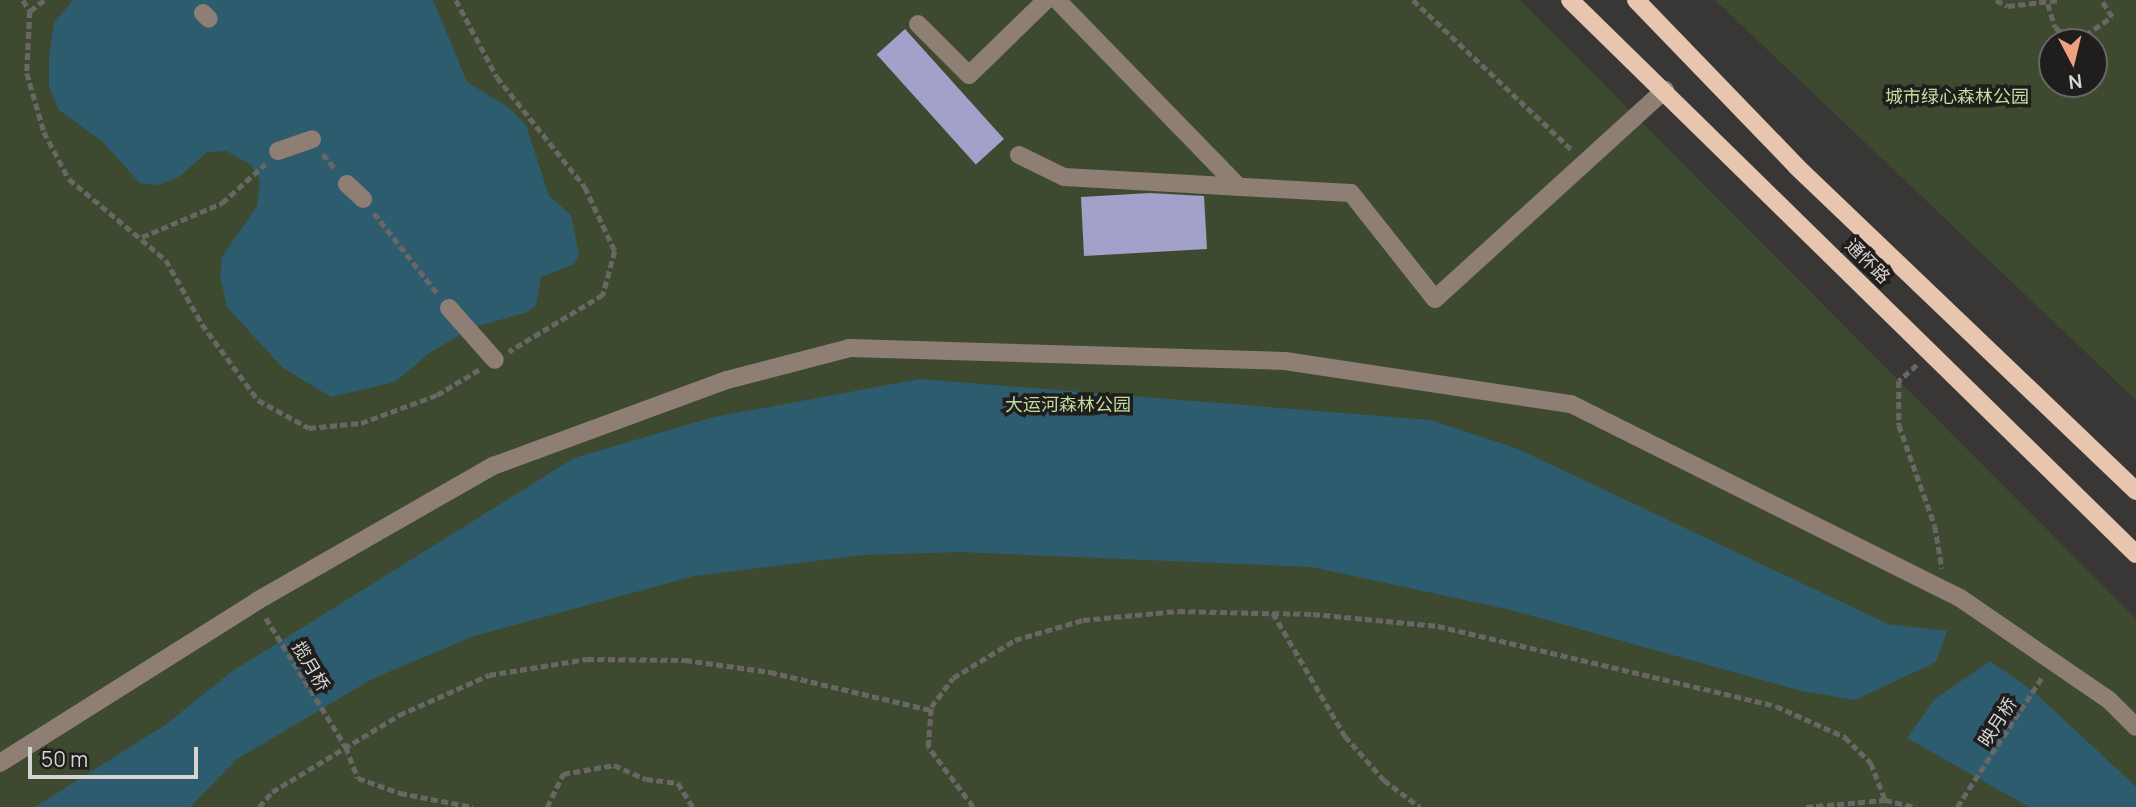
<!DOCTYPE html>
<html>
<head>
<meta charset="utf-8">
<style>
	body { margin:0 }
	#map { position:relative; width:2136px; height:807px; overflow:hidden; background:#393735; font-family:Manrope,"Noto Sans SC",sans-serif }
	div>[style] { position:absolute }
	.green>* { inset:0; background:#3e4a30 }
	.water>* { inset:0; background:#2e5c6f }
	.building>* { inset:0; background:#a1a1ca; transform-origin:0 0 }
	.path>* { height:4.5px; margin-top:-2.25px; transform-origin:0; background:repeating-linear-gradient(90deg,#696765 0 7px,transparent 0 10.5px) }
	.minor>* { height:18px; margin:-9px; padding:0 9px; transform-origin:9px; border-radius:9px; background:#8f7e73 }
	.major>* { height:18px; margin:-9px; padding:0 9px; transform-origin:9px; border-radius:9px; background:#e7c5ae }
	span { translate:-50% -50%; white-space:nowrap; text-align:center; line-height:1.15; -webkit-text-stroke:7px #201e1d; paint-order:stroke }
	.park-label { font-size:18px; color:#c0dc9e }
	.street-label { font-size:18px; color:#d6d4d3 }
	.north { position:absolute; left:2038px; top:28px; width:70px; height:70px; box-sizing:border-box; background:#201e1d; border:2px solid #696766; border-radius:50%; rotate:173deg; font-size:19px; font-weight:700; line-height:28px; text-align:center; color:#d6d4d3 }
	.north::after { content:''; display:block; margin:auto; width:24px; height:32px; background:#f2a17e; clip-path:polygon(50% 0,100% 100%,50% 72%,0 100%) }
	.scale { position:absolute; left:28px; top:747px; width:170px; height:32px; box-sizing:border-box; border:4px solid #d6d4d3; border-top:0; padding-left:9px; font-size:21px; line-height:24px; white-space:nowrap; color:#d6d4d3; -webkit-text-stroke:5px #201e1d; paint-order:stroke }
</style>
</head>
<body>
<div id="map">
	<div class="green">
		<i style="clip-path:polygon(0 0,1520px 0,2136px 619px,2136px 807px,0 807px)"></i>
		<i style="clip-path:polygon(evenodd,1715px 0,2136px 0,2136px 400px,1715px 0,2094px 42px,2094px 84px,2052px 84px,2052px 42px,2094px 42px)"></i>
	</div>
	<div class="water">
		<i style="clip-path:polygon(73px 0,433px 0,467px 82px,508px 107px,526px 125px,549px 196px,571px 215px,579px 256px,574px 264px,541px 277px,536px 305px,528px 312px,471px 328px,428px 354px,395px 382px,331px 397px,283px 368px,227px 307px,220px 277px,222px 257px,257px 206px,260px 180px,251px 165px,227px 151px,207px 152px,180px 176px,159px 185px,140px 183px,102px 141px,59px 110px,49px 87px,49px 57px,54px 23px)"></i>
		<i style="clip-path:polygon(920px 379px,1430px 420px,1518px 449px,1888px 624px,1947px 631px,1936px 662px,1855px 700px,1802px 691px,1511px 610px,1312px 567px,960px 552px,863px 555px,694px 576px,474px 636px,374px 678px,237px 759px,190px 807px,35px 807px,165px 725px,231px 672px,574px 458px,714px 417px)"></i>
		<i style="clip-path:polygon(1990px 661px,2034px 692px,2130px 781px,2136px 787px,2136px 807px,2029px 807px,1907px 738px,1935px 699px)"></i>
	</div>
	<div class="building">
		<i style="left:905px;top:29px;width:148px;height:38px;rotate:48deg"></i>
		<i style="clip-path:polygon(1150px 193px,1204px 196px,1207px 249px,1084px 256px,1081px 197px)"></i>
	</div>
	<div class="path">
		<i style="left:23px;top:0;width:13px;rotate:58deg"></i>
		<i style="left:30px;top:11px;width:62px;rotate:92.8deg"></i>
		<i style="left:27px;top:73px;width:61px;rotate:73.9deg"></i>
		<i style="left:44px;top:132px;width:53px;rotate:62deg"></i>
		<i style="left:69px;top:179px;width:126px;rotate:39.9deg"></i>
		<i style="left:166px;top:260px;width:73px;rotate:60.6deg"></i>
		<i style="left:202px;top:324px;width:94px;rotate:53.6deg"></i>
		<i style="left:258px;top:400px;width:58px;rotate:28.8deg"></i>
		<i style="left:309px;top:428px;width:52px;rotate:-5.5deg"></i>
		<i style="left:361px;top:423px;width:81px;rotate:-20.2deg"></i>
		<i style="left:437px;top:395px;width:50px;rotate:-31.2deg"></i>
		<i style="left:456px;top:0;width:87px;rotate:62deg"></i>
		<i style="left:497px;top:77px;width:141px;rotate:51.3deg"></i>
		<i style="left:585px;top:187px;width:71px;rotate:64.9deg"></i>
		<i style="left:615px;top:251px;width:46px;rotate:105.3deg"></i>
		<i style="left:603px;top:295px;width:110px;rotate:148.8deg"></i>
		<i style="left:1413px;top:0;width:219px;rotate:43.3deg"></i>
		<i style="left:1996px;top:0;width:13px;rotate:27deg"></i>
		<i style="left:2008px;top:6px;width:52px;rotate:-6.6deg"></i>
		<i style="left:2048px;top:4px;width:24px;rotate:73deg"></i>
		<i style="left:2055px;top:27px;width:15px;rotate:37deg"></i>
		<i style="left:2067px;top:36px;width:18px;rotate:-3deg"></i>
		<i style="left:2085px;top:35px;width:32px;rotate:-34deg"></i>
		<i style="left:2112px;top:17px;width:20px;rotate:-123deg"></i>
		<i style="left:30px;top:11px;width:18px;rotate:-38deg"></i>
		<i style="left:323px;top:154px;width:19px;rotate:51deg"></i>
		<i style="left:374px;top:213px;width:103px;rotate:51.7deg"></i>
		<i style="left:142px;top:237px;width:87px;rotate:-23deg"></i>
		<i style="left:222px;top:203px;width:58px;rotate:-42.2deg"></i>
		<i style="left:1917px;top:365px;width:24px;rotate:138deg"></i>
		<i style="left:1899px;top:381px;width:44px;rotate:90deg"></i>
		<i style="left:1899px;top:425px;width:107px;rotate:70.4deg"></i>
		<i style="left:1935px;top:526px;width:43px;rotate:80.5deg"></i>
		<i style="left:1273px;top:613px;width:143px;rotate:59.7deg"></i>
		<i style="left:1345px;top:736px;width:59px;rotate:48.4deg"></i>
		<i style="left:1384px;top:780px;width:45px;rotate:36.9deg"></i>
		<i style="left:266px;top:618px;width:152px;rotate:58.2deg"></i>
		<i style="left:346px;top:747px;width:33px;rotate:69deg"></i>
		<i style="left:358px;top:778px;width:45px;rotate:19.7deg"></i>
		<i style="left:400px;top:793px;width:74px;rotate:10.9deg"></i>
		<i style="left:259px;top:807px;width:20px;rotate:-49deg"></i>
		<i style="left:272px;top:792px;width:149px;rotate:-31.2deg"></i>
		<i style="left:399px;top:715px;width:98px;rotate:-24deg"></i>
		<i style="left:489px;top:675px;width:99px;rotate:-9.3deg"></i>
		<i style="left:587px;top:659px;width:98px;rotate:0.6deg"></i>
		<i style="left:685px;top:660px;width:86px;rotate:8deg"></i>
		<i style="left:770px;top:672px;width:165px;rotate:13.3deg"></i>
		<i style="left:547px;top:807px;width:37px;rotate:-64deg"></i>
		<i style="left:563px;top:774px;width:52px;rotate:-10deg"></i>
		<i style="left:614px;top:765px;width:35px;rotate:24deg"></i>
		<i style="left:646px;top:779px;width:32px;rotate:7deg"></i>
		<i style="left:678px;top:783px;width:28px;rotate:58deg"></i>
		<i style="left:973px;top:807px;width:75px;rotate:-126.9deg"></i>
		<i style="left:928px;top:747px;width:40px;rotate:-85.7deg"></i>
		<i style="left:931px;top:707px;width:36px;rotate:-53deg"></i>
		<i style="left:953px;top:678px;width:73px;rotate:-31.5deg"></i>
		<i style="left:1015px;top:640px;width:71px;rotate:-16.4deg"></i>
		<i style="left:1083px;top:620px;width:95px;rotate:-5.4deg"></i>
		<i style="left:1178px;top:611px;width:135px;rotate:1.3deg"></i>
		<i style="left:1313px;top:614px;width:126px;rotate:5.5deg"></i>
		<i style="left:1438px;top:626px;width:347px;rotate:13.3deg"></i>
		<i style="left:1776px;top:706px;width:76px;rotate:24.2deg"></i>
		<i style="left:1845px;top:737px;width:37px;rotate:45deg"></i>
		<i style="left:1871px;top:763px;width:40px;rotate:69deg"></i>
		<i style="left:1806px;top:807px;width:79px;rotate:-5.1deg"></i>
		<i style="left:1885px;top:800px;width:32px;rotate:13deg"></i>
		<i style="left:1957px;top:807px;width:155px;rotate:-56.8deg"></i>
	</div>
	<div class="minor">
		<i style="left:1057px;top:0;width:261px;rotate:45.8deg"></i>
		<i style="left:203px;top:13px;width:8px;rotate:45deg"></i>
		<i style="left:918px;top:24px;width:72px;rotate:45deg"></i>
		<i style="left:969px;top:75px;width:107px;rotate:-44.2deg"></i>
		<i style="left:278px;top:151px;width:36px;rotate:-19deg"></i>
		<i style="left:1019px;top:155px;width:50px;rotate:26.1deg"></i>
		<i style="left:1064px;top:177px;width:287px;rotate:3.2deg"></i>
		<i style="left:1351px;top:193px;width:135px;rotate:51.6deg"></i>
		<i style="left:1435px;top:299px;width:311px;rotate:-42.3deg"></i>
		<i style="left:347px;top:184px;width:22px;rotate:43deg"></i>
		<i style="left:449px;top:308px;width:69px;rotate:48.5deg"></i>
		<i style="left:0;top:763px;width:304px;rotate:-32.2deg"></i>
		<i style="left:257px;top:601px;width:272px;rotate:-29.8deg"></i>
		<i style="left:493px;top:466px;width:249px;rotate:-20.2deg"></i>
		<i style="left:727px;top:380px;width:127px;rotate:-14.6deg"></i>
		<i style="left:850px;top:348px;width:435px;rotate:1.7deg"></i>
		<i style="left:1285px;top:361px;width:289px;rotate:8.6deg"></i>
		<i style="left:1571px;top:404px;width:435px;rotate:26.5deg"></i>
		<i style="left:1960px;top:598px;width:181px;rotate:34.4deg"></i>
		<i style="left:2109px;top:700px;width:38px;rotate:45deg"></i>
	</div>
	<div class="major">
		<i style="left:1570px;top:0;width:792px;rotate:44.39deg"></i>
		<i style="left:1636px;top:0;width:232px;rotate:46deg"></i>
		<i style="left:1797px;top:167px;width:469px;rotate:43.7deg"></i>
	</div>
	<div class="park-label">
		<span style="left:1957px;top:96px">城市绿心森林公园</span>
		<span style="left:1068px;top:404px">大运河森林公园</span>
	</div>
	<div class="street-label">
		<span style="left:1868px;top:261px;rotate:45deg">通怀路</span>
		<span style="left:311px;top:666px;rotate:59deg">揽月桥</span>
		<span style="left:1997px;top:722px;rotate:-57deg">映月桥</span>
	</div>
	<div class="north">N</div>
	<div class="scale">50 m</div>
</div>
</body>
</html>
